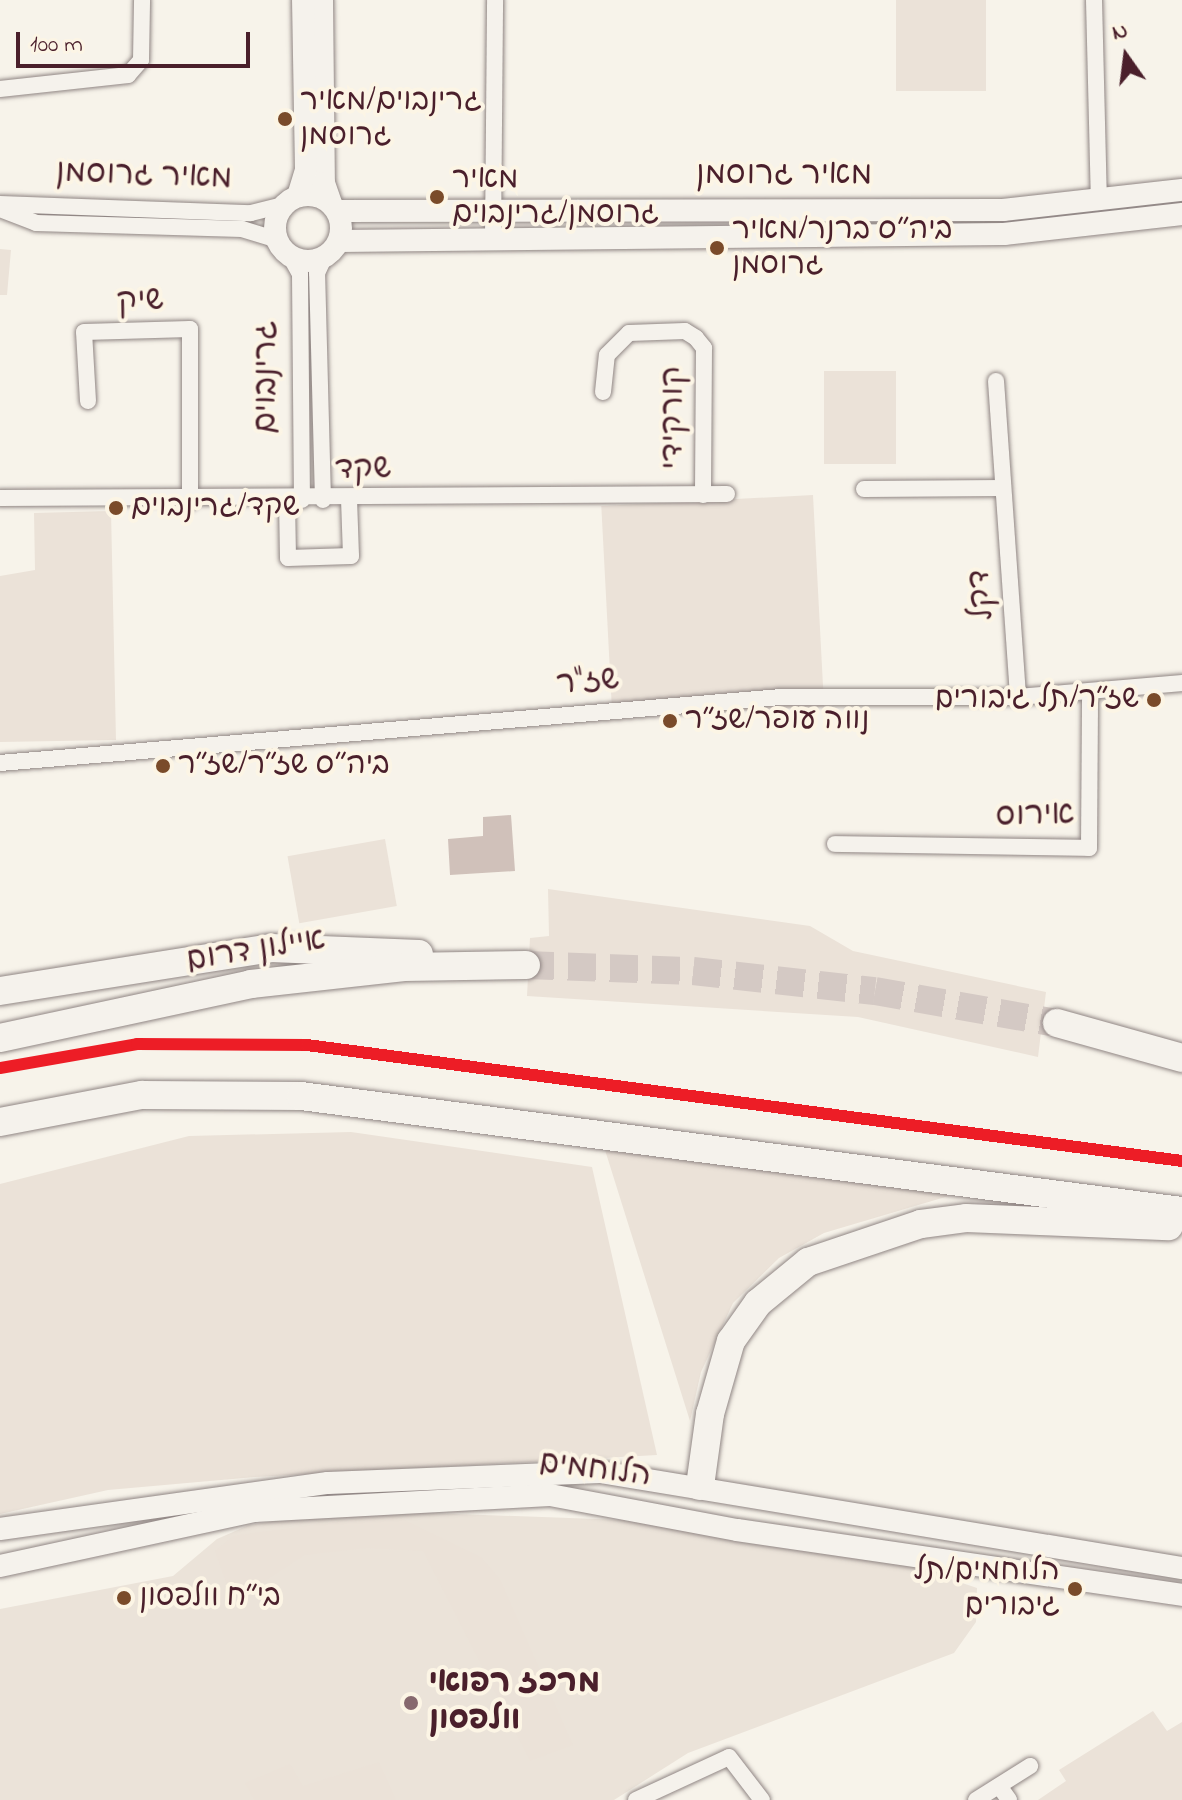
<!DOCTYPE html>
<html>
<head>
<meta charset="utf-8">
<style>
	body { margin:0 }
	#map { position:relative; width:1182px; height:1800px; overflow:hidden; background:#f7f3ea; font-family:"Indie Flower","Playpen Sans Hebrew",sans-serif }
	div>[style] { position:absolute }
	.built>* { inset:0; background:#ebe3d9 }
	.green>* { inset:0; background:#ebe2d8; transform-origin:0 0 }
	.water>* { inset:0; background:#d0c1ba }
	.highway-tunnel>* { height:28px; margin-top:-14px; transform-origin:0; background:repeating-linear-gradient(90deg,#d4c9c4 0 28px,transparent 0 42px) }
	.roads { filter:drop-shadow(0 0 2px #908684) drop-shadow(0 0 2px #908684) }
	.street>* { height:16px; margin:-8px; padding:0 8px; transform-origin:8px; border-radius:8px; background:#f5f2ec }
	.secondary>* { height:22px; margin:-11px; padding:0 11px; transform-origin:11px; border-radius:11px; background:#f5f2ec }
	.secondary>.ring { margin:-11px; padding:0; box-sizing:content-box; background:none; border:22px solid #f5f2ec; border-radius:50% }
	.highway>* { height:28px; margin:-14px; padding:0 14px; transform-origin:14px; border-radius:14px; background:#f5f2ec }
	.rail-1>* { height:12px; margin:-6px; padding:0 6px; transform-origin:6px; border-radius:6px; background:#ed1d26 }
	.dots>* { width:22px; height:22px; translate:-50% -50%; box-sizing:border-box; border:4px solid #fcf5e5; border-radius:50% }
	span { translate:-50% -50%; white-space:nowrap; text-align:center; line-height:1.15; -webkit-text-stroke:8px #fcf5e5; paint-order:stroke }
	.bus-label { font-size:30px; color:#4a1f2b }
	.left { translate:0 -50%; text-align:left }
	.right { translate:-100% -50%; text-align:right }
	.street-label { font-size:32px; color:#4a1f2b }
	.poi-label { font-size:32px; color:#4a1f2b; font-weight:700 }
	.north { position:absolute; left:1086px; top:16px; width:80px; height:80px; -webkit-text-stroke:6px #fcf5e5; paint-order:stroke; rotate:346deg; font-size:22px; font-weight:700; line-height:32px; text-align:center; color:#4a1f2b }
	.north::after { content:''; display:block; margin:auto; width:28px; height:36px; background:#4a1f2b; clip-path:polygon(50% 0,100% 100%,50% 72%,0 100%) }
	.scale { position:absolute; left:16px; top:32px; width:234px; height:36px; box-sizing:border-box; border:4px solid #4a1f2b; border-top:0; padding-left:10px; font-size:24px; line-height:28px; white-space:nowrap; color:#4a1f2b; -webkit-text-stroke:6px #fcf5e5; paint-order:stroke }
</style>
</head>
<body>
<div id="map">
	<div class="built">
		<i style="clip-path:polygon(346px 1510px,651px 1521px,903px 1563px,977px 1588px,976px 1622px,954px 1653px,688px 1753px,614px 1800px,0 1800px,0 1609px,173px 1576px,217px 1539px,249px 1525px)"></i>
	</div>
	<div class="green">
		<i style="left:896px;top:0;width:90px;height:91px"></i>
		<i style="clip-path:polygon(0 249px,11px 250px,7px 295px,0 295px)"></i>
		<i style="left:824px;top:371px;width:72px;height:93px"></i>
		<i style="left:813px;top:495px;width:212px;height:212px;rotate:87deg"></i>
		<i style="clip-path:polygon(111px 511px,116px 740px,0 742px,0 576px,35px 570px,34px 513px)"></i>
		<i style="left:385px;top:839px;width:68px;height:99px;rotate:80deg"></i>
		<i style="clip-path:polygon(548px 889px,810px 926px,853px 951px,1046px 992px,1038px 1057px,858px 1017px,527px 996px,530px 938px,549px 936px)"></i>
		<i style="clip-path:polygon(351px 1132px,592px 1167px,657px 1455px,255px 1477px,108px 1490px,0 1514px,0 1184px,189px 1136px)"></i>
		<i style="clip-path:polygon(605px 1150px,952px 1195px,824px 1233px,779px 1258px,733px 1303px,701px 1372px,690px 1421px)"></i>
		<i style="clip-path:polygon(392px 1514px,481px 1557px,500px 1579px,573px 1745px,530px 1761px,423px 1551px,366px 1548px,305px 1555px,233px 1602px,215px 1551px,233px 1536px)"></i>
		<i style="clip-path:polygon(1153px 1711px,1167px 1731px,1182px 1722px,1182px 1800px,1038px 1800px,1066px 1781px,1059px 1770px)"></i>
		<i style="clip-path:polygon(379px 1762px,396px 1800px,254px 1800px,245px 1783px,290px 1764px,303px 1786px)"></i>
	</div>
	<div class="water">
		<i style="clip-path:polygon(511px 815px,515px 871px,450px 875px,448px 839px,483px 836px,483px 817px)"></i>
	</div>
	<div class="highway-tunnel">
		<i style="left:526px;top:965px;width:167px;rotate:2.1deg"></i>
		<i style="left:693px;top:971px;width:183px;rotate:6.3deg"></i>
		<i style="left:875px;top:991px;width:185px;rotate:10deg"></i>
	</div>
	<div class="roads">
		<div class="street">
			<i style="left:1094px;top:0;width:202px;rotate:88.6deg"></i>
			<i style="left:0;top:89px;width:129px;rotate:-6.2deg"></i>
			<i style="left:128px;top:75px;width:20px;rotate:-49deg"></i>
			<i style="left:141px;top:60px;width:60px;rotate:-89deg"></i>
			<i style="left:0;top:204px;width:251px;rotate:2.1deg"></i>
			<i style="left:251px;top:213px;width:34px;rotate:-14deg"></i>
			<i style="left:0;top:209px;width:39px;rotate:21deg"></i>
			<i style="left:36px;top:223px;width:206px;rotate:1.7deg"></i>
			<i style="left:242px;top:229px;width:37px;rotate:17deg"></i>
			<i style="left:493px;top:238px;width:238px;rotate:-89.5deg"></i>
			<i style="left:290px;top:256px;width:21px;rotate:61deg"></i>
			<i style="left:300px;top:274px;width:226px;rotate:89.5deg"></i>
			<i style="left:996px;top:381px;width:317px;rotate:86deg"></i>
			<i style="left:603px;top:392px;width:37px;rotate:-84deg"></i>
			<i style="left:607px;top:355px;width:31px;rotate:-45deg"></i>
			<i style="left:629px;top:333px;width:56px;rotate:-2deg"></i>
			<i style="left:685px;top:331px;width:13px;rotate:32deg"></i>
			<i style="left:696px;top:338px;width:13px;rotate:51deg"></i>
			<i style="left:704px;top:348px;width:147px;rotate:90.4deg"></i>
			<i style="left:88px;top:401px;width:69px;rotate:-93.3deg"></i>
			<i style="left:84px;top:332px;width:106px;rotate:-1.6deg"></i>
			<i style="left:190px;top:329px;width:173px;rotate:90deg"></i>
			<i style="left:864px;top:489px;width:139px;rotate:-0.4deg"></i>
			<i style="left:0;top:498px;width:727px;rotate:-0.32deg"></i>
			<i style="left:287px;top:500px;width:58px;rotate:89deg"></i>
			<i style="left:288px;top:558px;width:63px;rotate:-1.8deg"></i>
			<i style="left:351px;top:556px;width:57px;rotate:-92deg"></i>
			<i style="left:323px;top:500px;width:227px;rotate:-91.5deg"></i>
			<i style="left:317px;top:273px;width:19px;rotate:-65deg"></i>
			<i style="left:0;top:763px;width:784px;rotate:-4.83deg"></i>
			<i style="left:781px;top:697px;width:237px"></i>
			<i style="left:1018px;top:697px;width:165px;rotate:-4.9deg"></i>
			<i style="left:835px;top:844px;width:254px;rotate:0.9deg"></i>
			<i style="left:1089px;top:848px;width:154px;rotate:-89.6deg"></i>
			<i style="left:999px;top:1786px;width:17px;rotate:54deg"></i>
			<i style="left:636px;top:1800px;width:102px;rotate:-24.8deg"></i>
			<i style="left:729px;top:1757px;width:54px;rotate:52.5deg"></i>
			<i style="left:976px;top:1800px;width:64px;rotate:-32.2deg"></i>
		</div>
		<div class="secondary">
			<i style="left:322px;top:0;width:183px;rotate:89.4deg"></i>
			<i style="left:324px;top:183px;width:21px;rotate:71deg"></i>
			<i class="ring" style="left:275px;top:195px;width:44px;height:44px"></i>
			<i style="left:298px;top:196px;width:27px;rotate:-73deg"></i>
			<i style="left:306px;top:170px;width:170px;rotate:-91deg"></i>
			<i style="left:337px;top:211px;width:666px;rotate:-0.09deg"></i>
			<i style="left:1003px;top:210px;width:180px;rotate:-6.4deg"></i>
			<i style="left:339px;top:241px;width:665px;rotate:-0.6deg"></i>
			<i style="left:1004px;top:234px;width:179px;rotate:-6.4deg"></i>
			<i style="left:0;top:1529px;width:331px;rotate:-8deg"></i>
			<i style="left:328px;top:1483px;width:272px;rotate:-2.3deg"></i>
			<i style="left:600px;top:1472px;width:590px;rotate:9.37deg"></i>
			<i style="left:0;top:1566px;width:260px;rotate:-12.2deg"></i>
			<i style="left:254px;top:1511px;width:296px;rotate:-3.1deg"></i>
			<i style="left:550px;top:1495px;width:190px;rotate:10.6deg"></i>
			<i style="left:737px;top:1530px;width:450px;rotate:8.3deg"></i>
		</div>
		<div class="highway">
			<i style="left:0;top:991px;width:274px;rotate:-9deg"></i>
			<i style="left:271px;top:948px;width:148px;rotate:2.3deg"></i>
			<i style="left:1057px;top:1023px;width:130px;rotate:15.6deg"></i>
			<i style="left:0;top:1038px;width:257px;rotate:-12.1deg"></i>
			<i style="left:251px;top:984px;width:154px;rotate:-6.3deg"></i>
			<i style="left:404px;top:967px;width:122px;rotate:-0.9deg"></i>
			<i style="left:0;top:1122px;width:145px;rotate:-10.8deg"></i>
			<i style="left:142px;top:1095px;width:159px;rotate:0.4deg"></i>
			<i style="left:301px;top:1096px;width:888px;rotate:7.44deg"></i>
			<i style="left:700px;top:1486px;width:73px;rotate:-82.1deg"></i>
			<i style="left:710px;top:1414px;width:76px;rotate:-74deg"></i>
			<i style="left:731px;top:1341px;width:47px;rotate:-54.6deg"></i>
			<i style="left:758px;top:1303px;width:65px;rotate:-39.4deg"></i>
			<i style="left:808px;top:1262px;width:119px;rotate:-18.6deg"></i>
			<i style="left:921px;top:1224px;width:45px;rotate:-7.6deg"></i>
			<i style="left:966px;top:1218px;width:203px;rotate:2.3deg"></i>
		</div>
	</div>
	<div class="rail-1">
		<i style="left:0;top:1068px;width:139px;rotate:-9.9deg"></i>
		<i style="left:137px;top:1044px;width:170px;rotate:0.3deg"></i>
		<i style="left:307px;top:1045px;width:883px;rotate:7.55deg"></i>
	</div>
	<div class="dots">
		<i style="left:285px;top:119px;background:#7a4b2a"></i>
		<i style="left:437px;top:197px;background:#7a4b2a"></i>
		<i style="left:717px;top:248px;background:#7a4b2a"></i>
		<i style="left:116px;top:508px;background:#7a4b2a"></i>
		<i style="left:1154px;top:700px;background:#7a4b2a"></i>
		<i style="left:670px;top:721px;background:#7a4b2a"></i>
		<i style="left:163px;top:766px;background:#7a4b2a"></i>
		<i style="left:1075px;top:1589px;background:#7a4b2a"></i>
		<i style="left:124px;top:1598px;background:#7a4b2a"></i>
		<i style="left:411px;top:1703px;background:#87696e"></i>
	</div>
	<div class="bus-label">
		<span class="left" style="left:300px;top:119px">גרינבוים/מאיר<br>גרוסמן</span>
		<span class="left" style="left:452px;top:197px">מאיר<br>גרוסמן/גרינבוים</span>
		<span class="left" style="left:732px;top:248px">ביה״ס ברנר/מאיר<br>גרוסמן</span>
		<span class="left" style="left:131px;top:508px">שקד/גרינבוים</span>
		<span class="right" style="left:1139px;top:700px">שז״ר/תל גיבורים</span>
		<span class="left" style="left:685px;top:721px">נווה עופר/שז״ר</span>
		<span class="left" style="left:178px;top:766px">ביה״ס שז״ר/שז״ר</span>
		<span class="right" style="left:1060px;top:1589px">הלוחמים/תל<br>גיבורים</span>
		<span class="left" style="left:139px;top:1598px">בי״ח וולפסון</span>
	</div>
	<div class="street-label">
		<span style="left:784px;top:176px">מאיר גרוסמן</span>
		<span style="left:144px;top:177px;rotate:2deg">מאיר גרוסמן</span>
		<span style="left:140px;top:303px;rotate:-2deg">שיק</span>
		<span style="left:268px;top:377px;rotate:-90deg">גרינבוים</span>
		<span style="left:675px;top:418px;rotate:-90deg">קורקידי</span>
		<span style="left:363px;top:471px;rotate:-1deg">שקד</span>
		<span style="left:983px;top:595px;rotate:-94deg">דקל</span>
		<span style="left:588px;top:684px;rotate:-5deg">שז"ר</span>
		<span style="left:1035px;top:817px;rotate:-2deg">אירוס</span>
		<span style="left:256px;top:952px;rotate:-9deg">איילון דרום</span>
		<span style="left:595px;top:1471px;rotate:7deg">הלוחמים</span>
	</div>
	<div class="poi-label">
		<span class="left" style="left:429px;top:1703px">מרכז רפואי<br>וולפסון</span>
	</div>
	<div class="north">N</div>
	<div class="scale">100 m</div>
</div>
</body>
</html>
